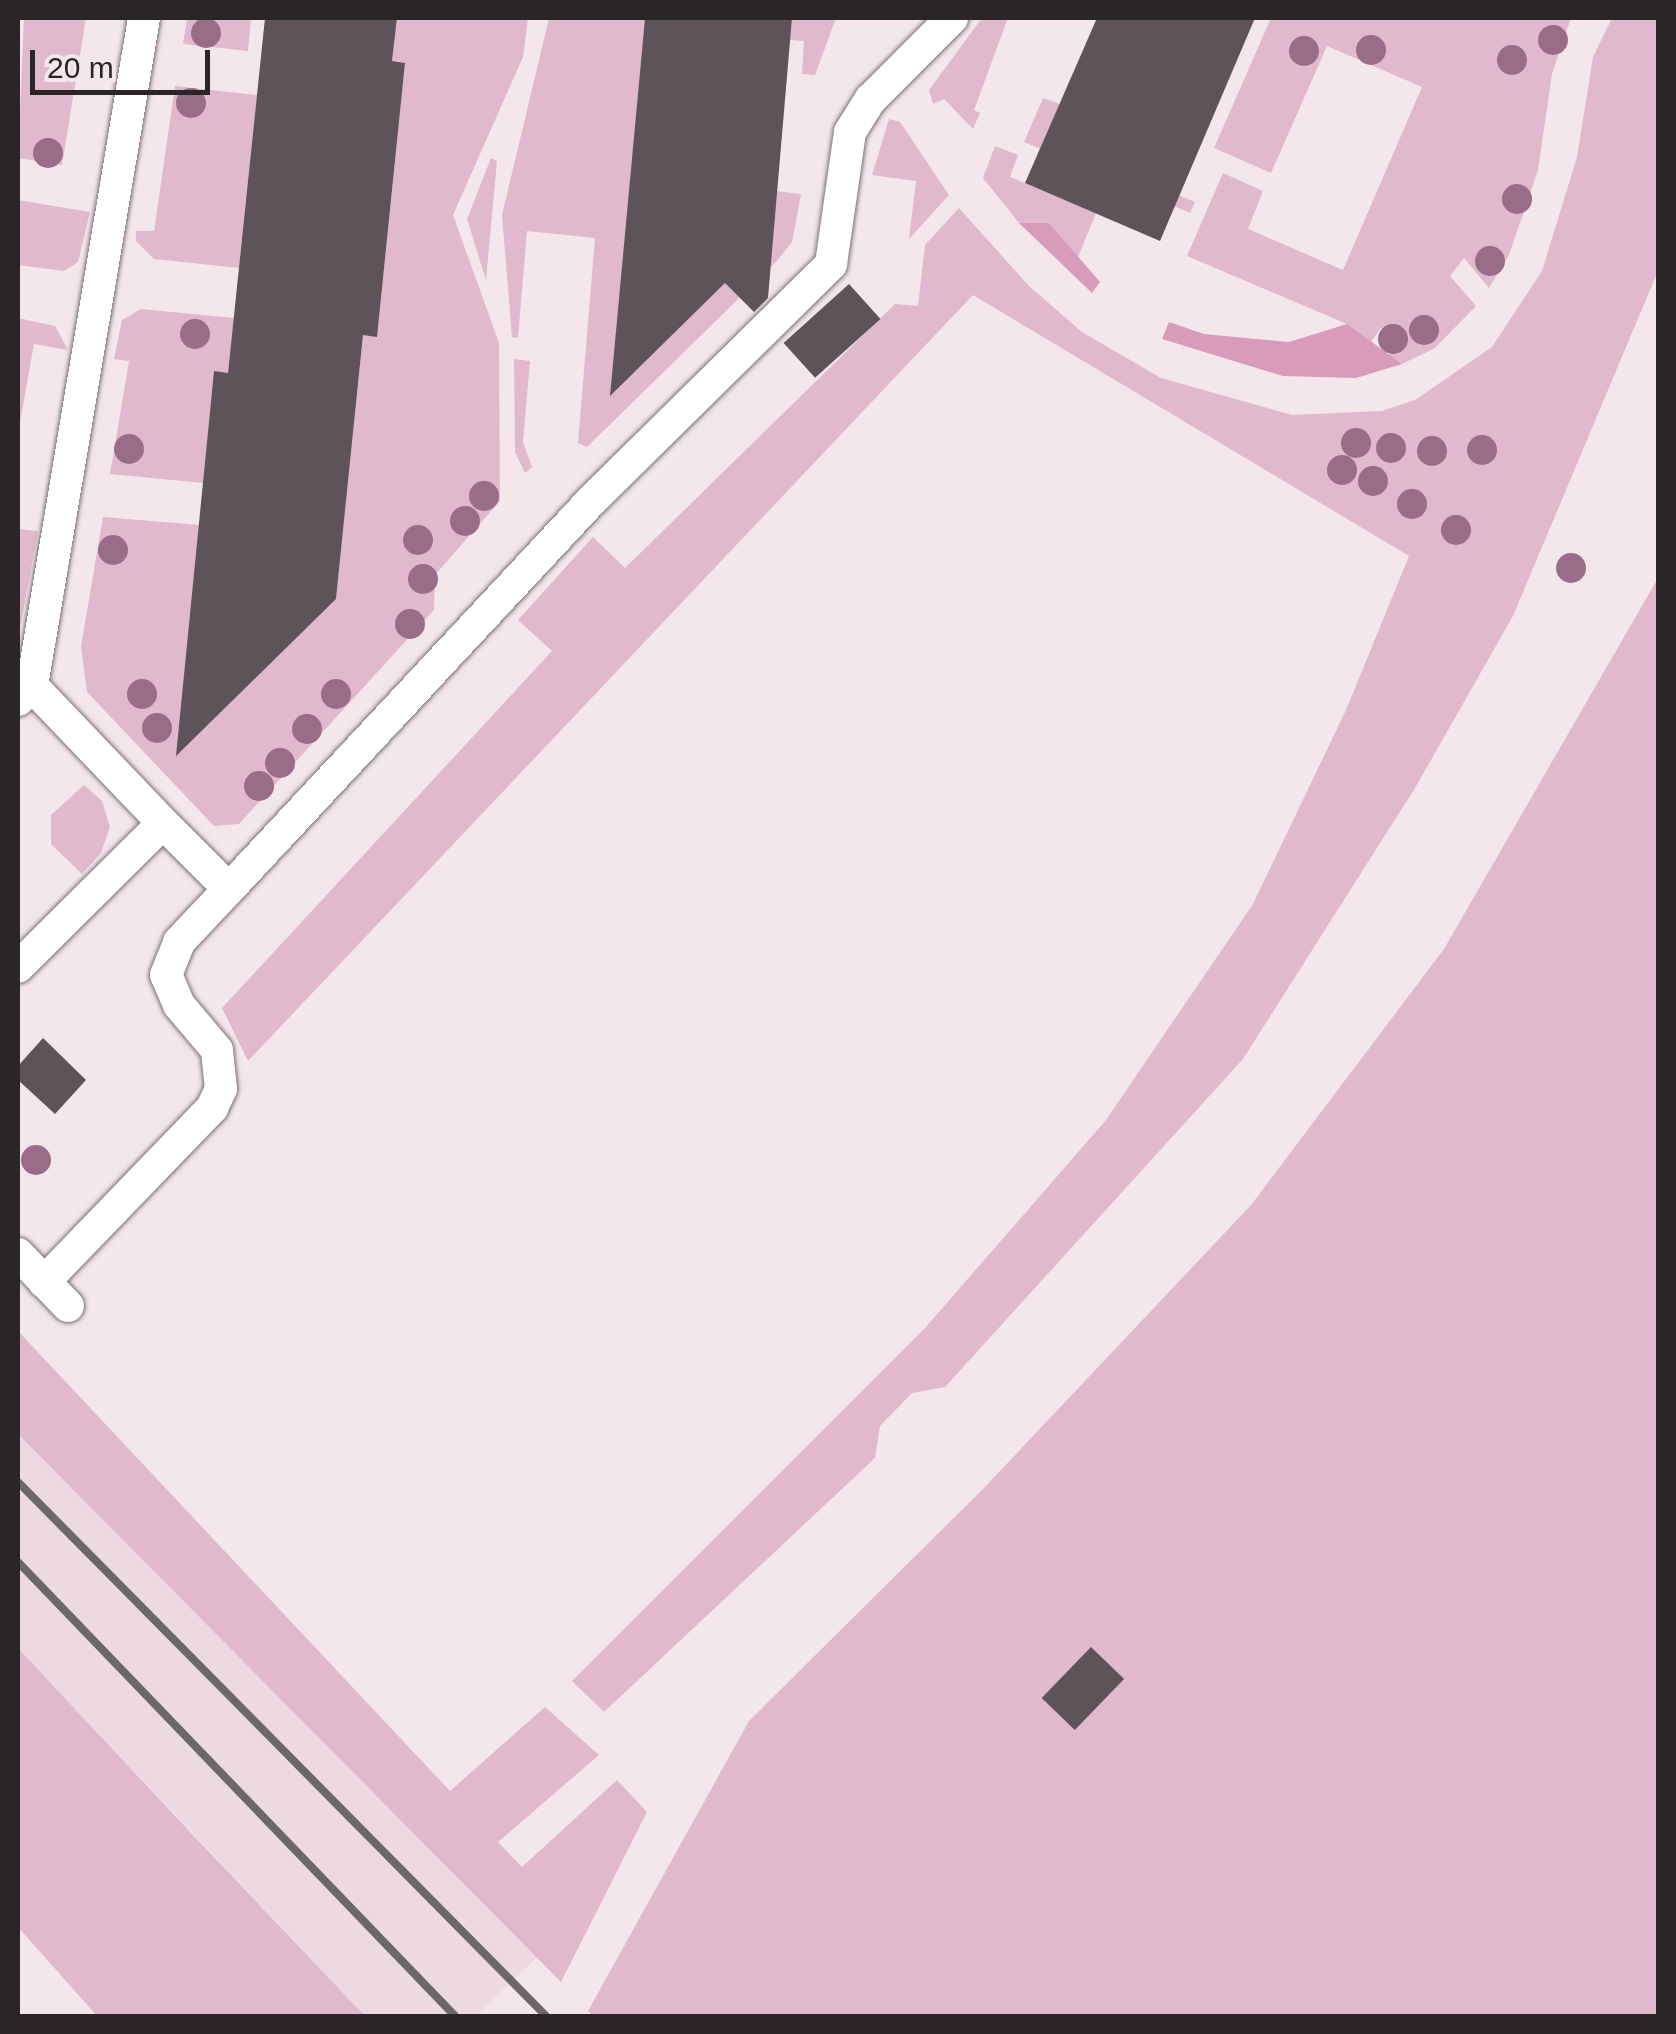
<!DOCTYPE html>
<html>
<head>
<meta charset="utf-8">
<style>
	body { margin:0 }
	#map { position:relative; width:1676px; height:2034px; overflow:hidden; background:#f3e7ec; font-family:Helvetica,sans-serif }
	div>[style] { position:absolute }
	.built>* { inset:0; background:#ecd9e2 }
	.green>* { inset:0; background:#e1b9cc }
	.water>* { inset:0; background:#d89bb9 }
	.building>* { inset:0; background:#5d5358; transform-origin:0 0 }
	.roads { filter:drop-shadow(0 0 2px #7a7075) drop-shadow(0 0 2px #7a7075) }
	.service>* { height:32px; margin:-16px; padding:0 16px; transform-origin:16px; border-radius:16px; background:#fff }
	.rail>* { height:8px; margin:-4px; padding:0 4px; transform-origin:4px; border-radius:4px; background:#6e676a }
	.trees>* { width:30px; height:30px; margin:-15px; border-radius:50%; background:#996c87 }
	span { translate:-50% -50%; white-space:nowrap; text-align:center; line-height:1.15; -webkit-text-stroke:10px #f3e7ec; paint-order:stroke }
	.frame { position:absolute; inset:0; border:20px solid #2a2628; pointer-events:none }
	.scale { position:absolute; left:30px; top:50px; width:180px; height:45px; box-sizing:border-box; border:5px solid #2a2628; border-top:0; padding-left:12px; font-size:30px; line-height:35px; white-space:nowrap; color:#2a2628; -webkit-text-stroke:8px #f3e7ec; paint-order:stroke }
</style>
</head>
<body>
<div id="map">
	<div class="built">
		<i style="clip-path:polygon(18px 1434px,537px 1957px,476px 2016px,365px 2016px,18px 1648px)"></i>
	</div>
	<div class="green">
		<i style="clip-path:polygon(24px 18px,86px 18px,62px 165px,18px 158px)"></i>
		<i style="clip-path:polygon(187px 18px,251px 18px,248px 51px,183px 44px)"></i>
		<i style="clip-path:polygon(397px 18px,528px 18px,523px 57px,453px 215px,499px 343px,500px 501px,435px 575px,434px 610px,239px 824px,214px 826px,87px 692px,81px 646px,103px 517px,200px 525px,177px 754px,336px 599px,363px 335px,377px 336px,405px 63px,392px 61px)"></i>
		<i style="clip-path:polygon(549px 18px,645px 18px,611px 394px,773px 236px,776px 191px,801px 194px,792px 242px,776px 262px,587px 447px,578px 443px,595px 238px,527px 231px,518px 338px,512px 337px,502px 215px)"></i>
		<i style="clip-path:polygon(792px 18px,836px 18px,815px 75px,802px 74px,804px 41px,790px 40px)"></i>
		<i style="clip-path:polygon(982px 18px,1008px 18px,974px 110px,980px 113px,973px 129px,944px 99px,933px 104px,929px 90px)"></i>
		<i style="clip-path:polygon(1271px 18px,1571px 18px,1552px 74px,1538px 170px,1509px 255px,1489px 288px,1464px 258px,1450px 276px,1476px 306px,1435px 348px,1402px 364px,1389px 355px,1398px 340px,1381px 328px,1371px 342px,1347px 324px,1187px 256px,1223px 173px,1263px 191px,1248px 229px,1343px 270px,1422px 87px,1327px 46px,1271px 173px,1214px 148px)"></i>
		<i style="clip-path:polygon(1612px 18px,1658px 18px,1658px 271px,1513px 616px,1415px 788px,1243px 1059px,945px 1387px,912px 1393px,880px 1426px,875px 1458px,604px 1712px,572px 1681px,925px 1328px,1106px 1120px,1253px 904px,1346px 710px,1409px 556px,973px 295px,248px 1061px,222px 1008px,552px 651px,518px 620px,593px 537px,625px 568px,895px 304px,918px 306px,925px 245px,959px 208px,1029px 286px,1082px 332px,1161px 378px,1292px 415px,1382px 411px,1415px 400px,1492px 347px,1542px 271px,1577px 157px,1593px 57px)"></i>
		<i style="clip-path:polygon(175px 86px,257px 95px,239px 268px,154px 259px,136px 241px,136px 231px,154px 231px)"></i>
		<i style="clip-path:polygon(1043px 98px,1060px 104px,1045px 138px,1195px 202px,1190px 213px,1024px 142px)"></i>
		<i style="clip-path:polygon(889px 119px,900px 122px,949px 195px,909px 239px,916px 181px,872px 175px)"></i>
		<i style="clip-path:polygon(995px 146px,1018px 155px,1010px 177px,1096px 213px,1078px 257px,1049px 223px,1019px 223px,983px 178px)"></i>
		<i style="clip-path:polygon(491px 158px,497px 161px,486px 280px,467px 219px)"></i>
		<i style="clip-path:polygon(18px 200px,90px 212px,78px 262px,64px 271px,18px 265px)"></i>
		<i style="clip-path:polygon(141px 309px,234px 318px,228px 373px,214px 372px,203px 483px,110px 474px,129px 361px,114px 359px,122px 320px)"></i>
		<i style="clip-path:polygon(18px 318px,55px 326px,68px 350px,34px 344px,18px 434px)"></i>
		<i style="clip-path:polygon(514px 359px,530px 361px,523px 442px,532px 467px,525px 473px,515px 452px)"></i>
		<i style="clip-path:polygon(18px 529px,38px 531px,18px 639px)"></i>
		<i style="clip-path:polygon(1658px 578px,1658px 2016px,593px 2016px,588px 2011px,749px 1721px,984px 1488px,1251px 1205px,1444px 949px)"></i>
		<i style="clip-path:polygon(84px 785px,102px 801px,110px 827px,101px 853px,82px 874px,51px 844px,51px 815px)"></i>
		<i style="clip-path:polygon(18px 1331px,450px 1791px,545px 1707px,599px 1755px,498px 1842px,522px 1867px,617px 1780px,647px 1812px,561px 1982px,18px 1434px)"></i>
		<i style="clip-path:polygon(18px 1648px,193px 1835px,365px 2016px,97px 2016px,18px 1927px)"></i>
	</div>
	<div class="water">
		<i style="clip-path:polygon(1019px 223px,1049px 223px,1100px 282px,1092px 293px)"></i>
		<i style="clip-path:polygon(1169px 322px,1204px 334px,1289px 342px,1347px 324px,1402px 364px,1356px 378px,1283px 376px,1162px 339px)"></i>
	</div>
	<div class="building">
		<i style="clip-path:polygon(265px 18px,397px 18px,392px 61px,405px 63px,377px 337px,363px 335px,336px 599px,176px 756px,214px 371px,228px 373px)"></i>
		<i style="clip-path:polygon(645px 18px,792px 18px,768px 298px,754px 312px,725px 283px,610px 396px)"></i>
		<i style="clip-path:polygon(1097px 18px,1255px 18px,1160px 241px,1025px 183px)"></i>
		<i style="left:849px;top:284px;width:47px;height:88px;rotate:48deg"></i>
		<i style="clip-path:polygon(43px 1038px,86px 1080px,55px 1114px,18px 1080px,18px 1066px)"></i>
		<i style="left:1091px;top:1647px;width:46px;height:71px;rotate:44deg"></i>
	</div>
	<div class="roads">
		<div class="service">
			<i style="left:18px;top:700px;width:20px;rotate:-45deg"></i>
			<i style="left:32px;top:686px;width:677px;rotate:-80.48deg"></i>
			<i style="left:163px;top:823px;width:93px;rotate:45deg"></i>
			<i style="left:229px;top:889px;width:532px;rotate:-46.98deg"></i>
			<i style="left:592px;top:500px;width:336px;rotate:-44.6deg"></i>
			<i style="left:831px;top:264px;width:133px;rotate:-81.8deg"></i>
			<i style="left:850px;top:132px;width:39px;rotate:-58deg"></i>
			<i style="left:871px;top:99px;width:115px;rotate:-45deg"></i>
			<i style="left:18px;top:967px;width:204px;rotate:-44.8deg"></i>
			<i style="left:163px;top:823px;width:190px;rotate:-133.7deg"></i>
			<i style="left:18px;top:1254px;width:72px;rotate:46.1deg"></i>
			<i style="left:44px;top:1282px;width:242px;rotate:-46deg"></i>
			<i style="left:212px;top:1108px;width:21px;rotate:-65deg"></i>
			<i style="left:221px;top:1089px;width:39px;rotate:-96deg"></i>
			<i style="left:217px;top:1050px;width:59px;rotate:-130.2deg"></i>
			<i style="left:179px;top:1005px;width:33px;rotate:-113deg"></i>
			<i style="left:166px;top:975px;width:35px;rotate:-68deg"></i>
			<i style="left:179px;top:942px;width:73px;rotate:-46.7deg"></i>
		</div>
	</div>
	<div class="rail">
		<i style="left:18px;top:1482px;width:751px;rotate:45.32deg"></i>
		<i style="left:18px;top:1562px;width:630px;rotate:46.09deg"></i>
	</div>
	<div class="trees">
		<i style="left:206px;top:33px"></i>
		<i style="left:1553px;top:40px"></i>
		<i style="left:1371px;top:50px"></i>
		<i style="left:1304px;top:51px"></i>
		<i style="left:1512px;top:60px"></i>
		<i style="left:191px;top:103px"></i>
		<i style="left:48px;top:153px"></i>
		<i style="left:1517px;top:199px"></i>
		<i style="left:1490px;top:261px"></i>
		<i style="left:1424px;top:330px"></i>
		<i style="left:195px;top:334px"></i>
		<i style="left:1393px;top:339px"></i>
		<i style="left:1356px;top:443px"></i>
		<i style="left:1391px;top:448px"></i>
		<i style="left:129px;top:449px"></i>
		<i style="left:1482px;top:450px"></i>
		<i style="left:1432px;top:451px"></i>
		<i style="left:1342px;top:470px"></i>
		<i style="left:1373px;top:481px"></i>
		<i style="left:484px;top:496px"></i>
		<i style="left:1412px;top:504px"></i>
		<i style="left:465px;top:521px"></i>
		<i style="left:1456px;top:530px"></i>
		<i style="left:418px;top:540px"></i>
		<i style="left:113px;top:550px"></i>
		<i style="left:1571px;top:568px"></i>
		<i style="left:423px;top:579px"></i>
		<i style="left:410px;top:624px"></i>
		<i style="left:142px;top:694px"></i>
		<i style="left:336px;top:694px"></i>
		<i style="left:157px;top:728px"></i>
		<i style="left:307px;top:729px"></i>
		<i style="left:280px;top:763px"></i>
		<i style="left:259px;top:786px"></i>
		<i style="left:36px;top:1160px"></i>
	</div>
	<div class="frame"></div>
	<div class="scale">20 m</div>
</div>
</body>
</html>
